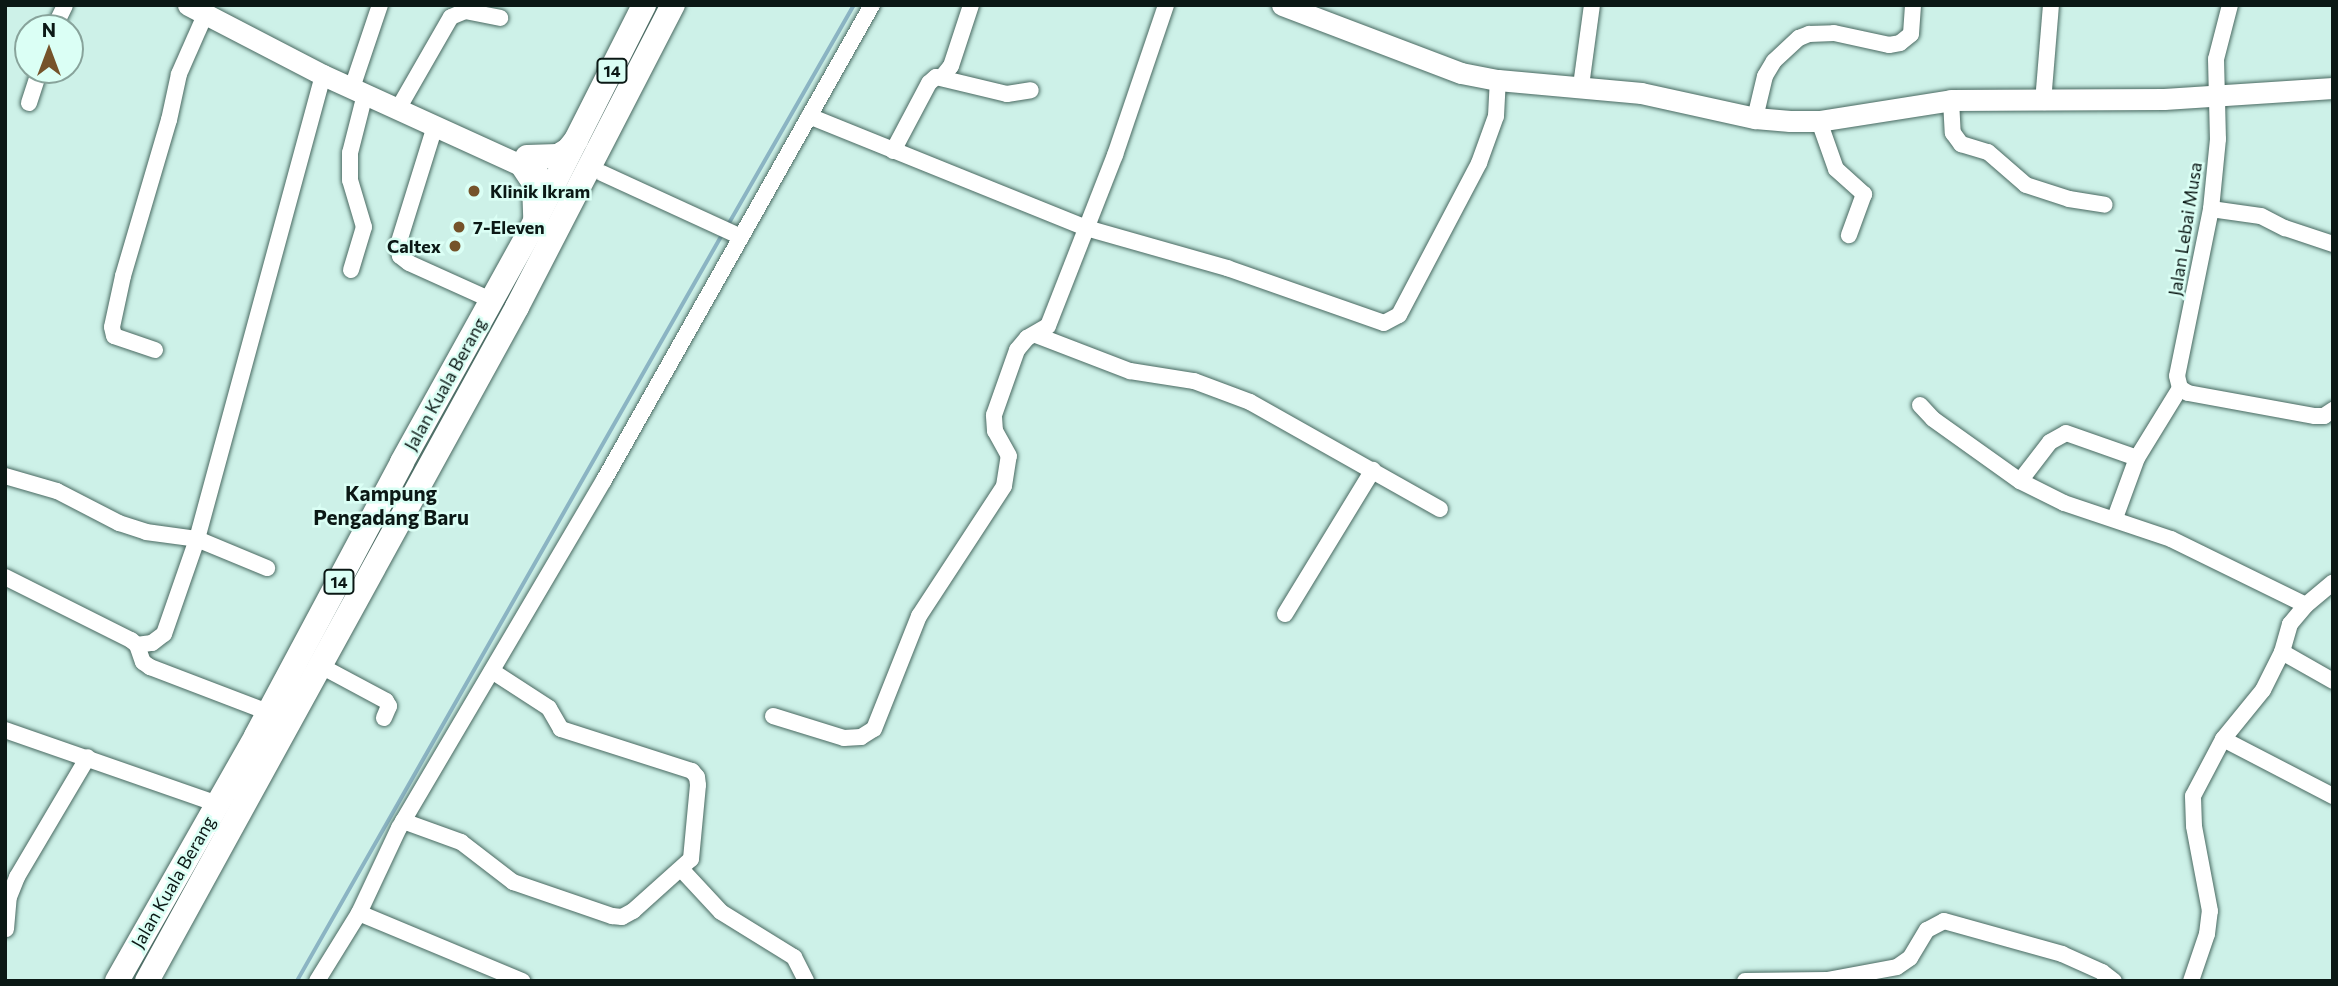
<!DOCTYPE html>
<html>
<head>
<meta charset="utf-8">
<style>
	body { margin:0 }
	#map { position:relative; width:2338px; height:986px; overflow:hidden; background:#cdf1e8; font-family:Commissioner,sans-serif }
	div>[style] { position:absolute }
	.stream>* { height:3.5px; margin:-1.75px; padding:0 1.75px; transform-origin:1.75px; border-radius:1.75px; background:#8bb4c3 }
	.roads { filter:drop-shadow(0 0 2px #496961) drop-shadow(0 0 2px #496961) }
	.minor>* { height:16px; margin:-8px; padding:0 8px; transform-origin:8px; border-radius:8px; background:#fff }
	.major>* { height:21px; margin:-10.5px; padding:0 10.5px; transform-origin:10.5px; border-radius:10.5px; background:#fff }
	.highway>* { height:24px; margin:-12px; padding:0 12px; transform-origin:12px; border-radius:12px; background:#fff }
	.dots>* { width:19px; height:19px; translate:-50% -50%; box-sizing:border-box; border:4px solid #dbfff5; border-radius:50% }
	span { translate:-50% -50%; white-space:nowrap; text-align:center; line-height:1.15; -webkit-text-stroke:5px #dbfff5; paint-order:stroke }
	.shield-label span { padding:2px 5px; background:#dbfff5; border:2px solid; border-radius:5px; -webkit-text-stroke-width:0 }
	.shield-label { font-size:16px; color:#0b1815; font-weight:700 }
	.poi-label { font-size:18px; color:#0b1815; font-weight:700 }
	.left { translate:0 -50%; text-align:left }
	.right { translate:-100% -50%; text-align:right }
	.street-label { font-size:18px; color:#0b1815 }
	.quarter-label { font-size:21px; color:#0b1815; font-weight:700 }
	.frame { position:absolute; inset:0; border:7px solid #0b1815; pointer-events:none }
	.north { position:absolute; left:14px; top:14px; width:70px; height:70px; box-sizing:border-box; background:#dbfff5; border:2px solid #88a39b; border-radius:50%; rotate:0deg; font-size:19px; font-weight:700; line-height:28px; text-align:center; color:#0b1815 }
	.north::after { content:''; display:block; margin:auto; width:24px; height:32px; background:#75532a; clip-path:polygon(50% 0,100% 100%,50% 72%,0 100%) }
</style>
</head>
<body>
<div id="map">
	<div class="stream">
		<i style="left:728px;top:225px;width:254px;rotate:-60.2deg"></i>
		<i style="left:297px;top:981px;width:859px;rotate:-60.33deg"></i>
	</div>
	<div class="roads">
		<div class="minor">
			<i style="left:2230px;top:5px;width:56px;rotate:104.5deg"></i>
			<i style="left:2216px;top:59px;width:80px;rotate:88.6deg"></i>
			<i style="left:2218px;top:139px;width:70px;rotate:95.7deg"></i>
			<i style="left:2211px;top:209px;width:170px;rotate:101.5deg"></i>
			<i style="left:2177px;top:376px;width:12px;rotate:76deg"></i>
			<i style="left:2180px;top:388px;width:9px;rotate:32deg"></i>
			<i style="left:2188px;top:393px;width:129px;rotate:10.3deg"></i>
			<i style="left:2315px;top:416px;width:9px"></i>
			<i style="left:2324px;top:416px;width:11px;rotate:-34deg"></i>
			<i style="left:54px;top:28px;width:25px;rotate:-64deg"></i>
			<i style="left:942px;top:77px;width:14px;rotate:-51deg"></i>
			<i style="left:951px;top:66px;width:64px;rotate:-71.8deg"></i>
			<i style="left:1581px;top:86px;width:82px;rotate:-82.3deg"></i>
			<i style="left:352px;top:88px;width:88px;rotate:-71.4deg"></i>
			<i style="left:1951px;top:100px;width:33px;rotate:87deg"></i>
			<i style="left:1953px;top:133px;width:14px;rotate:54deg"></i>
			<i style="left:1961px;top:144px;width:28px;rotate:17deg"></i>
			<i style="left:1988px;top:152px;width:50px;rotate:41deg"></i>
			<i style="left:2026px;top:185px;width:45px;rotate:18deg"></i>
			<i style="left:2069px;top:199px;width:36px;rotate:9deg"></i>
			<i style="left:2043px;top:102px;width:97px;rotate:-85.3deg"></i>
			<i style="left:29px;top:103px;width:35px;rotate:-72deg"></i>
			<i style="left:398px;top:109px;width:106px;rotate:-60.1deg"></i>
			<i style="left:451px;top:17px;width:15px;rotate:-23deg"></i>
			<i style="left:465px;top:11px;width:36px;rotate:11deg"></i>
			<i style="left:809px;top:116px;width:299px;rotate:22deg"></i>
			<i style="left:1086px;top:228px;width:147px;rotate:15.8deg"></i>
			<i style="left:1227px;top:268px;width:166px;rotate:19.3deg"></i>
			<i style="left:1384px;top:323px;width:17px;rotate:-28deg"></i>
			<i style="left:1399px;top:315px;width:172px;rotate:-62.2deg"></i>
			<i style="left:1479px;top:163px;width:50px;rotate:-70.1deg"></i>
			<i style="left:1496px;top:116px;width:36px;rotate:-87deg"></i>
			<i style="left:1755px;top:118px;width:43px;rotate:-76.6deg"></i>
			<i style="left:1765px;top:76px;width:17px;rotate:-59deg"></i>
			<i style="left:1774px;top:61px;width:34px;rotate:-43deg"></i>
			<i style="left:1799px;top:38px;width:11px;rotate:-22deg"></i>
			<i style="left:1809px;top:34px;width:25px;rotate:-2deg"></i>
			<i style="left:1834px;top:33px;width:56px;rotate:12.3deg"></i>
			<i style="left:1889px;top:45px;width:11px;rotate:-10deg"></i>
			<i style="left:1900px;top:43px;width:14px;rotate:-39deg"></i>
			<i style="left:1911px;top:34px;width:29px;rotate:-86deg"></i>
			<i style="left:1819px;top:121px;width:51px;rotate:70.5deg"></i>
			<i style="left:1836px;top:169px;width:38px;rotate:42deg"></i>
			<i style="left:1864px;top:194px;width:44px;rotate:110.1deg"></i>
			<i style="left:435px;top:126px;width:125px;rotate:107.3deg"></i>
			<i style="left:398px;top:245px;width:11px;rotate:80deg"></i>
			<i style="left:400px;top:256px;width:11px;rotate:38deg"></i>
			<i style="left:409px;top:263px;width:90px;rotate:24.3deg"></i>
			<i style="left:893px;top:151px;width:77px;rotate:-62.1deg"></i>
			<i style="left:929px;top:83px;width:9px;rotate:-41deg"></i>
			<i style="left:936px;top:77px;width:73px;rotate:13.5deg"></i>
			<i style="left:1007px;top:94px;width:24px;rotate:-9deg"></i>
			<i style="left:602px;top:173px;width:153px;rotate:24.7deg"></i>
			<i style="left:2211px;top:209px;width:50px;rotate:8deg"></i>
			<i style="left:2261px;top:216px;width:27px;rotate:27deg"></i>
			<i style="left:2285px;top:228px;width:51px;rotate:18.4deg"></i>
			<i style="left:351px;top:270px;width:45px;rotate:-73.2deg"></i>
			<i style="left:364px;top:227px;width:49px;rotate:-106.6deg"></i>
			<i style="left:350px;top:180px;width:27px;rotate:-90deg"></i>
			<i style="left:350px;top:153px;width:61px;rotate:-75.7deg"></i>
			<i style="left:1036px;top:335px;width:101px;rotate:21deg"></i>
			<i style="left:1130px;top:371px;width:65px;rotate:8.9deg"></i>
			<i style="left:1194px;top:381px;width:60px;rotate:20.6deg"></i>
			<i style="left:1250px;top:402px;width:218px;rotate:29.4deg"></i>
			<i style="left:155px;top:350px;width:43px;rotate:-161.1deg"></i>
			<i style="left:114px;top:336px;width:9px;rotate:-103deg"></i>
			<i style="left:112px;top:327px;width:52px;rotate:-77.8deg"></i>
			<i style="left:123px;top:276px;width:163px;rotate:-73.6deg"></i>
			<i style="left:169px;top:120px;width:47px;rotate:-77.7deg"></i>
			<i style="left:179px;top:74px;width:64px;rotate:-66.2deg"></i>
			<i style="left:1920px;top:405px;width:19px;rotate:47deg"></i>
			<i style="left:1933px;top:419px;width:107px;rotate:35.5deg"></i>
			<i style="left:2020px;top:481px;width:49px;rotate:26.6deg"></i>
			<i style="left:2064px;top:503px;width:113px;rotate:18.6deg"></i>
			<i style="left:2171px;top:539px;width:150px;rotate:26.1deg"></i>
			<i style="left:2306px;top:605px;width:35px;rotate:-40deg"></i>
			<i style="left:5px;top:476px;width:54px;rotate:16.1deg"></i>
			<i style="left:57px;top:491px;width:70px;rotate:27.3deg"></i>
			<i style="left:119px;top:523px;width:28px;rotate:18deg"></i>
			<i style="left:146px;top:532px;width:51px;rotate:7.8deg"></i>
			<i style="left:197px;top:539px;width:481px;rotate:-74.8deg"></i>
			<i style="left:2020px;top:481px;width:49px;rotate:-52.4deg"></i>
			<i style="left:2050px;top:442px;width:18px;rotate:-29deg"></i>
			<i style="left:2066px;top:433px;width:75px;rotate:19.4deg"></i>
			<i style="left:2115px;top:518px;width:64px;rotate:-69.9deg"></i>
			<i style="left:2137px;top:458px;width:82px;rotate:-58.4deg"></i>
			<i style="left:5px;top:577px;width:141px;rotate:26.6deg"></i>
			<i style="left:131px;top:640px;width:8px;rotate:40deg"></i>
			<i style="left:137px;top:645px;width:18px;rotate:71deg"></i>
			<i style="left:143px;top:662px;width:9px;rotate:36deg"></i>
			<i style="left:150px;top:667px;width:126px;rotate:20.9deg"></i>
			<i style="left:2306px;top:605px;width:25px;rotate:130deg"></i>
			<i style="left:2290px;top:624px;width:29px;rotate:106deg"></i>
			<i style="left:2282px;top:652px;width:42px;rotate:116.6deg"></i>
			<i style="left:2263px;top:690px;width:63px;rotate:129.2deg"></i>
			<i style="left:2223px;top:739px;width:124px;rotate:27.4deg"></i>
			<i style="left:1285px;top:614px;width:169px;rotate:-58.6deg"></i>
			<i style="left:137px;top:645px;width:15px;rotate:-8deg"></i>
			<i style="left:152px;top:643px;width:15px;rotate:-37deg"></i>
			<i style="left:164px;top:634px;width:101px;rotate:-70.8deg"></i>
			<i style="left:197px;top:539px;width:76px;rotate:22.5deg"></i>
			<i style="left:2282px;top:652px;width:59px;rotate:29.6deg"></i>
			<i style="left:319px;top:665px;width:76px;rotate:28.2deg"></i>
			<i style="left:386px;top:701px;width:6px;rotate:59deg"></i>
			<i style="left:389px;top:706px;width:13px;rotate:113deg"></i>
			<i style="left:773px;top:716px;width:74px;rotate:17.2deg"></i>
			<i style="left:844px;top:738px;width:17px;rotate:-3deg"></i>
			<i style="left:861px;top:737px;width:15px;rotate:-32deg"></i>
			<i style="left:874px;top:729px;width:122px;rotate:-68.3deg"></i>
			<i style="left:919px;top:616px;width:155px;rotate:-56.8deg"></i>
			<i style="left:1004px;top:486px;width:30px;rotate:-81deg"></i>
			<i style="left:1009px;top:456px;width:29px;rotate:-119deg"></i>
			<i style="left:995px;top:431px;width:16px;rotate:-94deg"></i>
			<i style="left:994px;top:415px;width:69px;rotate:-70.5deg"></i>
			<i style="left:1017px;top:350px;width:16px;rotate:-50deg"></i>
			<i style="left:1027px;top:338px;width:24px;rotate:-30deg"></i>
			<i style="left:1048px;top:326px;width:184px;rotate:-68.6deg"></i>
			<i style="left:1115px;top:155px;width:158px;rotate:-71.2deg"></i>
			<i style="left:5px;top:730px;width:225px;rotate:19.2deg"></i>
			<i style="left:403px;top:821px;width:62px;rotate:19.9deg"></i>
			<i style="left:461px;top:842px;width:66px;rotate:37.6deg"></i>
			<i style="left:513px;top:882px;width:105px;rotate:19deg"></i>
			<i style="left:612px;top:916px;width:10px;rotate:6deg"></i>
			<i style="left:622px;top:917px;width:13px;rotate:-29deg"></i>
			<i style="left:633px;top:911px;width:78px;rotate:-41.9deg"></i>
			<i style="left:691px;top:859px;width:74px;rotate:-84.6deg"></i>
			<i style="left:698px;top:785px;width:8px;rotate:-97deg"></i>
			<i style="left:697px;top:777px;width:8px;rotate:-130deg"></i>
			<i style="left:692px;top:771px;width:138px;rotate:-162.2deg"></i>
			<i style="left:561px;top:729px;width:24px;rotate:-120deg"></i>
			<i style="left:549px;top:708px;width:68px;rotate:-147deg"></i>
			<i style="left:682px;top:870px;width:57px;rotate:47.1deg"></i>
			<i style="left:721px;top:912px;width:86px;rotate:31.7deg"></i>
			<i style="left:794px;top:957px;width:27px;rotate:63deg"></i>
			<i style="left:359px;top:913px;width:177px;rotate:22.6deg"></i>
			<i style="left:6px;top:929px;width:32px;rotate:-85deg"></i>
			<i style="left:9px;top:897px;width:22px;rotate:-68deg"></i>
			<i style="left:17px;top:877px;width:139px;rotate:-59.4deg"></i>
			<i style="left:317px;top:981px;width:80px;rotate:-58.3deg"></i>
			<i style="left:359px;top:913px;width:94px;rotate:-64.8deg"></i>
			<i style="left:399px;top:828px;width:404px;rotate:-59.5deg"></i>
			<i style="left:604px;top:480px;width:545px;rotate:-60.57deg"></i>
			<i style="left:1745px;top:981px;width:82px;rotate:-0.7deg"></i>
			<i style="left:1827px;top:980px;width:71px;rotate:-10.5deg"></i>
			<i style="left:1897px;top:967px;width:16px;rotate:-35deg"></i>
			<i style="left:1910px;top:958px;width:33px;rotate:-59deg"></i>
			<i style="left:1927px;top:930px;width:19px;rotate:-28deg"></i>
			<i style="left:1944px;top:921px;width:123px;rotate:15.6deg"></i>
			<i style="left:2062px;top:954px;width:44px;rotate:24.2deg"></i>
			<i style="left:2102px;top:972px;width:15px;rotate:37deg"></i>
			<i style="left:2191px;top:981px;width:50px;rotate:-71.2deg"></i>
			<i style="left:2207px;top:934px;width:23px;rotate:-83deg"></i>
			<i style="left:2210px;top:911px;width:86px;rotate:-100.7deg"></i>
			<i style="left:2194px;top:826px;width:30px;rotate:-92deg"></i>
			<i style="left:2193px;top:796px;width:64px;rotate:-62.2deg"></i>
		</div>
		<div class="major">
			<i style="left:188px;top:5px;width:152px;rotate:27.4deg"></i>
			<i style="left:323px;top:75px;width:236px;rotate:24.5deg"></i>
			<i style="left:1282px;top:5px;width:191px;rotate:20.8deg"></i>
			<i style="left:1461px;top:73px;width:38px;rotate:11deg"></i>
			<i style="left:1498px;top:80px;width:144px;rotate:5.2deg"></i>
			<i style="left:1641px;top:93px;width:117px;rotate:12.4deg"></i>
			<i style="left:1755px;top:118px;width:35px;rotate:5deg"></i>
			<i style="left:1790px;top:121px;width:29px"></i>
			<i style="left:1819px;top:121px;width:134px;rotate:-9deg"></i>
			<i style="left:1951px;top:100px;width:213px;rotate:-0.3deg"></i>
			<i style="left:2164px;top:99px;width:169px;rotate:-3.7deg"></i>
		</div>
		<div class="highway">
			<i style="left:527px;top:157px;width:31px;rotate:-2deg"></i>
			<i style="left:558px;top:156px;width:12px;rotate:-31deg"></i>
			<i style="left:568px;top:150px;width:13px;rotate:-51deg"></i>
			<i style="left:524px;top:168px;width:18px;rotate:56deg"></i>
			<i style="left:534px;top:183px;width:34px;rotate:88deg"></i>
			<i style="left:117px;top:981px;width:282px;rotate:-60.4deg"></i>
			<i style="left:256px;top:736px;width:310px;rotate:-61.9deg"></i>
			<i style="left:402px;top:462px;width:264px;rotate:-61deg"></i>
			<i style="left:530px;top:231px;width:253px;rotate:-63.2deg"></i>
			<i style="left:147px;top:981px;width:769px;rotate:-61.23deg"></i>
			<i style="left:517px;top:307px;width:340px;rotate:-62.7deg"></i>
		</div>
	</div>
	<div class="dots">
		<i style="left:474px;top:191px;background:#75532a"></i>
		<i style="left:459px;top:227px;background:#75532a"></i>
		<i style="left:455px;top:246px;background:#75532a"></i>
	</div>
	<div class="shield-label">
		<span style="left:612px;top:71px">14</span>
		<span style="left:339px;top:582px">14</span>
	</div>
	<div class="poi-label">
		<span class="left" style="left:490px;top:191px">Klinik Ikram</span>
		<span class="left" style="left:473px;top:227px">7-Eleven</span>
		<span class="right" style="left:441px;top:246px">Caltex</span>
	</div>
	<div class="street-label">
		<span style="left:2185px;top:229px;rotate:-81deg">Jalan Lebai Musa</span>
		<span style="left:445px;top:384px;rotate:-61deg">Jalan Kuala Berang</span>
		<span style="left:173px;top:882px;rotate:-60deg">Jalan Kuala Berang</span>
	</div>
	<div class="quarter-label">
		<span style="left:391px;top:505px">Kampung<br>Pengadang Baru</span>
	</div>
	<div class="frame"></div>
	<div class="north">N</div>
</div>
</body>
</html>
